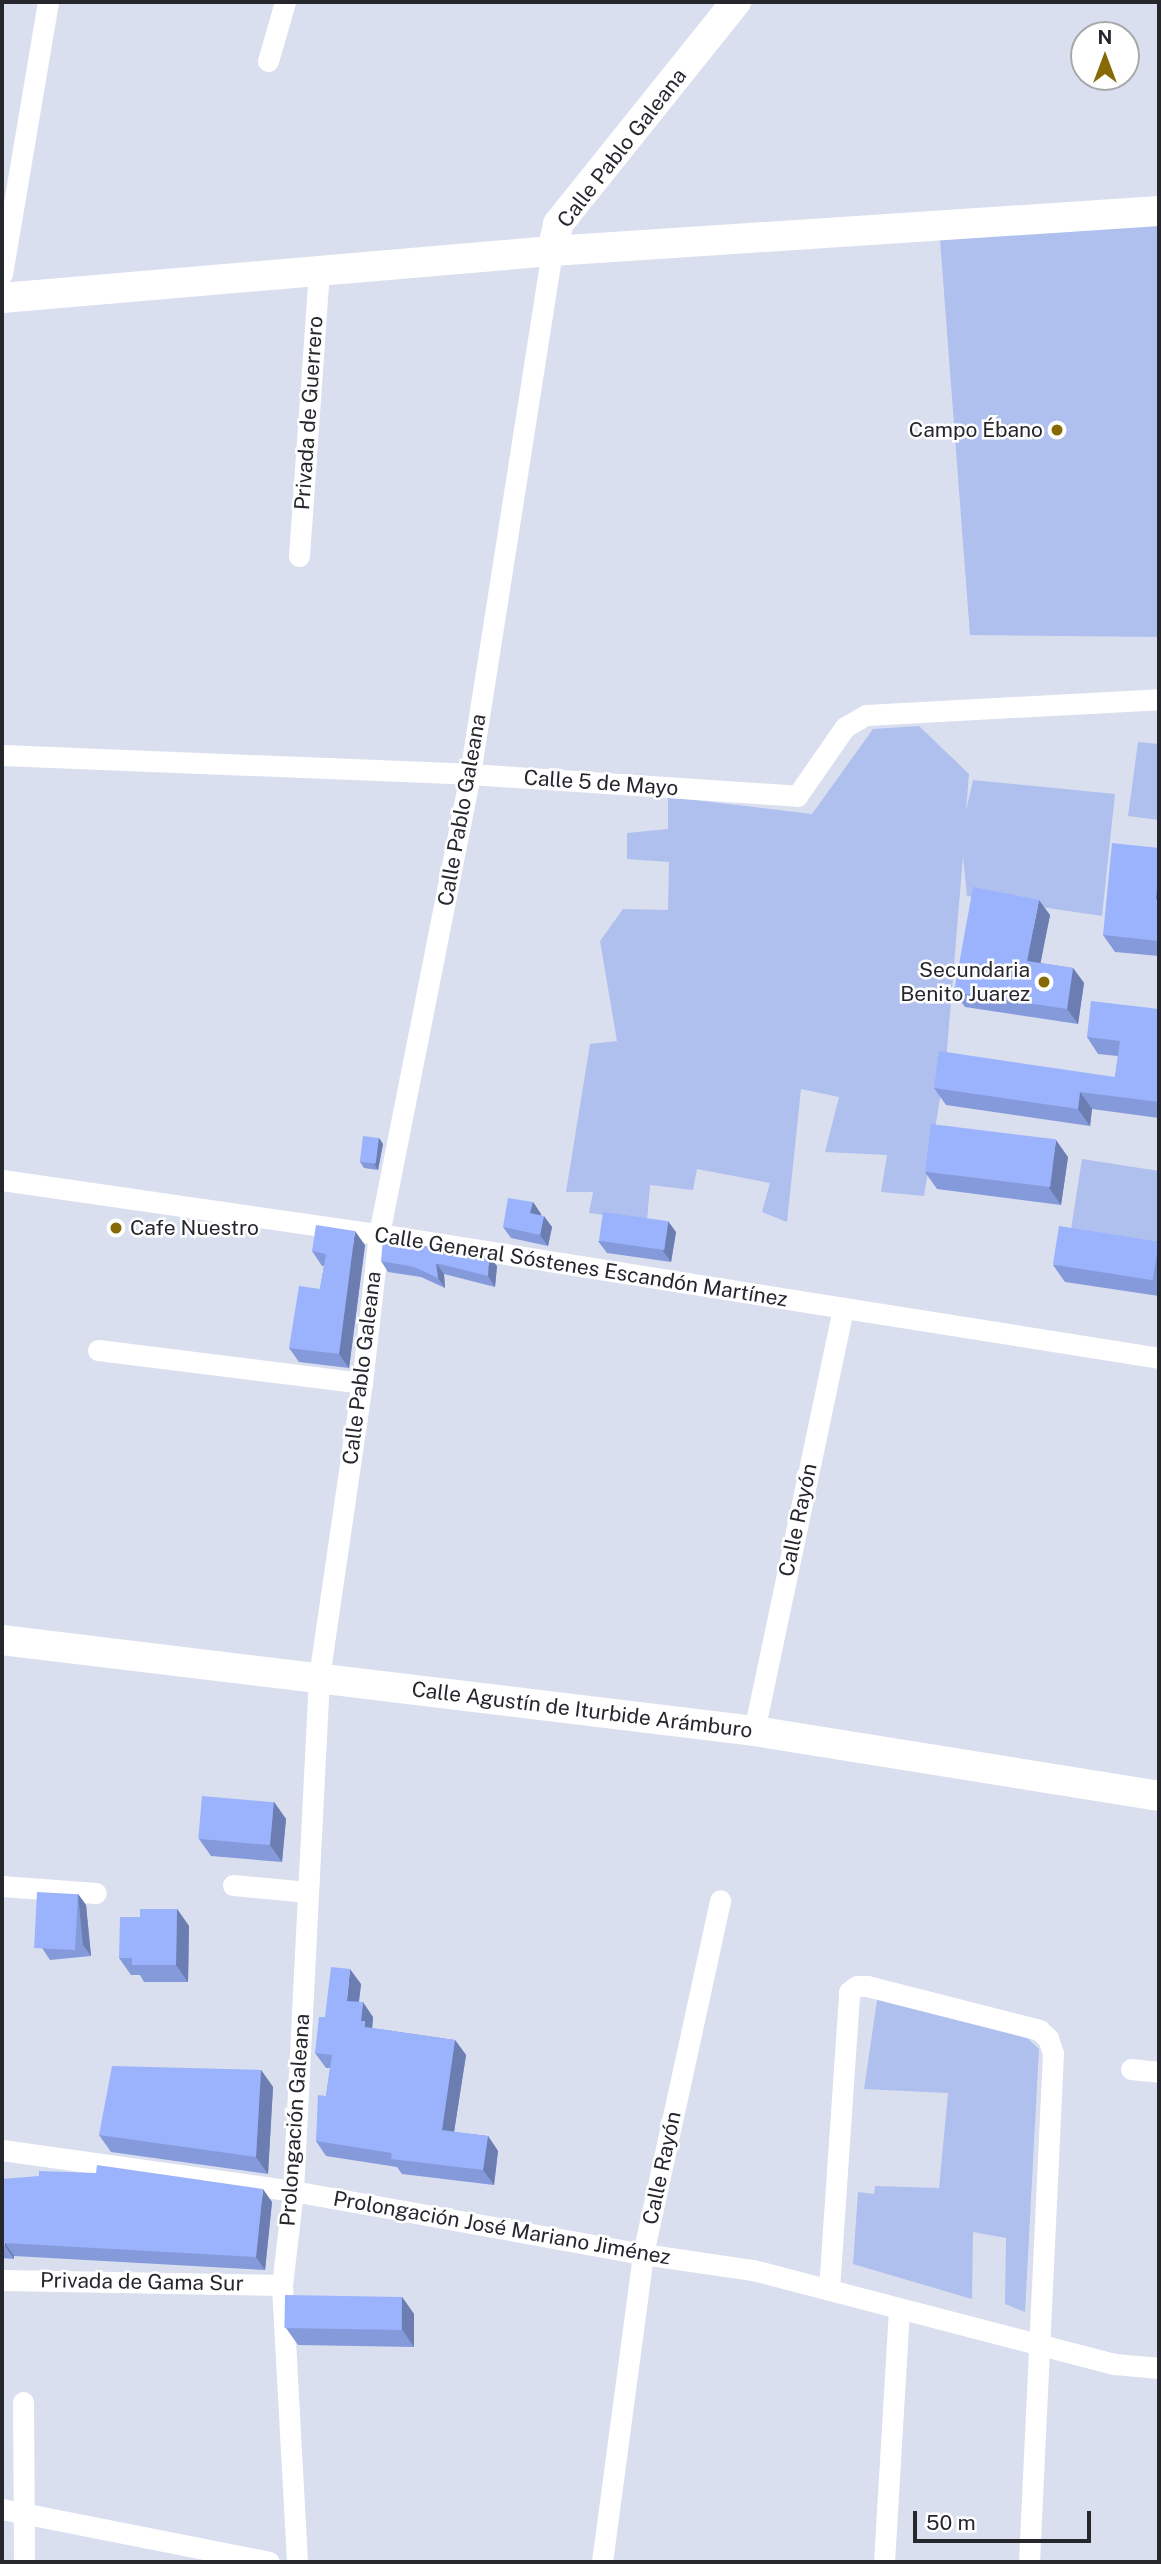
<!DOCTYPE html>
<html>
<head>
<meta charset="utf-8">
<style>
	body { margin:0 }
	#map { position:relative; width:1161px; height:2564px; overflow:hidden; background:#dadfef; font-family:"Public Sans",sans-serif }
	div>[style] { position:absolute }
	.green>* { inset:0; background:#afbfee }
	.street>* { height:21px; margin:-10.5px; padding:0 10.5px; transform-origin:10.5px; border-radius:10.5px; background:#fff }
	.secondary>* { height:30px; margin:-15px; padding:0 15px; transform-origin:15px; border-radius:15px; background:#fff }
	.wall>* { inset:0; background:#859ada }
	.shaded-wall>* { inset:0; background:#6c7db1 }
	.building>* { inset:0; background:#9bb3fd; transform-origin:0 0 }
	.dots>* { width:19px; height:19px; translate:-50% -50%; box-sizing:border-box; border:4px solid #fff; border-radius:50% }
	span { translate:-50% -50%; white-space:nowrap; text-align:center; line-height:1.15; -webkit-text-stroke:5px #fff; paint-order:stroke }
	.street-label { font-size:21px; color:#25272d }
	.poi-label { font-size:21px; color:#25272d }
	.right { translate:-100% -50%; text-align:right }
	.left { translate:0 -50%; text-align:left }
	.frame { position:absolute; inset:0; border:4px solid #25272d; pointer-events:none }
	.north { position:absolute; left:1070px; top:21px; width:70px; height:70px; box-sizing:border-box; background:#fff; border:2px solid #a8a9ab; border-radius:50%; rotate:0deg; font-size:19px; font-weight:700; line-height:28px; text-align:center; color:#25272d }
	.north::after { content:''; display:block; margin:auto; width:24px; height:32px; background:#876a06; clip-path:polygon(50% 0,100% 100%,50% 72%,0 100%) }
	.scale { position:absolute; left:913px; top:2511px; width:178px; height:32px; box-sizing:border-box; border:4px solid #25272d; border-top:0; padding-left:9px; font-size:21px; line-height:24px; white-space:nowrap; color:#25272d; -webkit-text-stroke:5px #fff; paint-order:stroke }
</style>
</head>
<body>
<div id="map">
	<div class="green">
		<i style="clip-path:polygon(1159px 211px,1159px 637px,970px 635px,939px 226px)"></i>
		<i style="clip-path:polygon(919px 726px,969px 774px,966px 811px,973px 780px,1115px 794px,1102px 916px,967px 896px,963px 856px,946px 1062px,924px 1196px,881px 1192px,887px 1155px,825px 1152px,839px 1097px,801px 1089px,787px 1222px,762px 1212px,770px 1183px,697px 1169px,693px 1190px,650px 1185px,647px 1221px,589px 1213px,593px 1192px,566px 1192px,590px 1044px,617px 1041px,600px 941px,623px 909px,668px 910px,669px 862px,627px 859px,627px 833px,668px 829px,668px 797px,812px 814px,873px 729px)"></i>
		<i style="clip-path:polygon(1138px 742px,1159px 744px,1159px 820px,1128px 816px)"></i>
		<i style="clip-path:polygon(1082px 1159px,1159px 1171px,1159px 1255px,1069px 1242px)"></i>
		<i style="clip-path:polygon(878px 1994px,1018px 2029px,1039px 2049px,1025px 2312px,1005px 2304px,1006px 2238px,973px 2232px,972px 2299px,853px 2264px,858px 2192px,874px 2194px,875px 2186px,939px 2188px,948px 2093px,864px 2089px)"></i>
	</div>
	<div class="street">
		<i style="left:268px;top:61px;width:61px;rotate:-73.9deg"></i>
		<i style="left:2px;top:274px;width:276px;rotate:-80.4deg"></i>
		<i style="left:299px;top:556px;width:286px;rotate:-86deg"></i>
		<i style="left:2px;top:755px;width:468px;rotate:2.3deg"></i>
		<i style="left:470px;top:774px;width:328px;rotate:3.8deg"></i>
		<i style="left:797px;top:796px;width:84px;rotate:-55.2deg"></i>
		<i style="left:845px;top:727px;width:24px;rotate:-30deg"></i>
		<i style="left:866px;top:715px;width:293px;rotate:-3.1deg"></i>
		<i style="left:2px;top:1180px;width:381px;rotate:8.2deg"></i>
		<i style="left:379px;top:1234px;width:790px;rotate:9.03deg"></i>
		<i style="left:98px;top:1350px;width:266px;rotate:7.1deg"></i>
		<i style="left:754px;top:1731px;width:431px;rotate:-78.1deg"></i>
		<i style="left:233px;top:1885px;width:75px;rotate:5.3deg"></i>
		<i style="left:2px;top:1886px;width:94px;rotate:4.3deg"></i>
		<i style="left:1131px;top:2069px;width:28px;rotate:6deg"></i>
		<i style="left:2px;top:2150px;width:294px;rotate:8deg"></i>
		<i style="left:293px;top:2191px;width:356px;rotate:10.2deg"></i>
		<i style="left:643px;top:2254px;width:111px;rotate:8.3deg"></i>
		<i style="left:753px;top:2270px;width:374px;rotate:14.6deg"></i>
		<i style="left:1115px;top:2364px;width:44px;rotate:5.2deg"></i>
		<i style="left:2px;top:2280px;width:280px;rotate:1deg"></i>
		<i style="left:829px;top:2289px;width:298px;rotate:-86.1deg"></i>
		<i style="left:849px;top:1992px;width:10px;rotate:-37deg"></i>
		<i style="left:857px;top:1986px;width:10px"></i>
		<i style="left:867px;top:1986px;width:178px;rotate:14.3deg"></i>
		<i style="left:1039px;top:2030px;width:12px;rotate:42deg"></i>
		<i style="left:1048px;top:2038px;width:16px;rotate:72deg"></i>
		<i style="left:1053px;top:2053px;width:510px;rotate:92.7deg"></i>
		<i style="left:23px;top:2402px;width:160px;rotate:89.6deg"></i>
		<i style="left:2px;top:2509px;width:272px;rotate:11.2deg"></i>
		<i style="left:297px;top:2562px;width:277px;rotate:-93.1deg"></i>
		<i style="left:282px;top:2285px;width:95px;rotate:-83.3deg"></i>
		<i style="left:293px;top:2191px;width:515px;rotate:-87.1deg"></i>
		<i style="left:319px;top:1677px;width:297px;rotate:-81.7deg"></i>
		<i style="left:362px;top:1383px;width:150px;rotate:-83.5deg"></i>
		<i style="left:379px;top:1234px;width:469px;rotate:-78.8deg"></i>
		<i style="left:470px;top:774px;width:529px;rotate:-81.09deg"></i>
		<i style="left:602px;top:2562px;width:311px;rotate:-82.4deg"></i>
		<i style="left:643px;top:2254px;width:362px;rotate:-77.7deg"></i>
		<i style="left:884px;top:2562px;width:254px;rotate:-86.6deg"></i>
	</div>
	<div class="secondary">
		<i style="left:552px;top:251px;width:28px;rotate:-77deg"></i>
		<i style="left:558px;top:224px;width:285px;rotate:-51.3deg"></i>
		<i style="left:2px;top:298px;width:552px;rotate:-4.88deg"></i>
		<i style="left:552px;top:251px;width:608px;rotate:-3.77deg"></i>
		<i style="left:2px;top:1640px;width:757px;rotate:6.9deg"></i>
		<i style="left:754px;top:1731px;width:410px;rotate:9.1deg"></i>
	</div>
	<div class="wall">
		<i style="clip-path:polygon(1159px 848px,1159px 956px,1115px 952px,1103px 935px)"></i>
		<i style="clip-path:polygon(1050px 915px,1040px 963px,1073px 968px,1084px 983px,1078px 1024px,965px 1007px,954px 992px)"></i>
		<i style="clip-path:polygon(1159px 1009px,1159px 1118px,1092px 1109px,1090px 1126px,946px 1105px,934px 1088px,1115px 1077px,1118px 1056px,1098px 1054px,1087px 1037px)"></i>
		<i style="clip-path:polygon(379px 1138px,383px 1144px,378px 1170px,364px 1168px,360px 1162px)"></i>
		<i style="clip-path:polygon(1068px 1157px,1061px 1205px,937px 1189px,925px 1172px)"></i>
		<i style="clip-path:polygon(533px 1202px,541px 1214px,541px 1215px,552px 1227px,548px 1246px,511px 1238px,503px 1227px)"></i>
		<i style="clip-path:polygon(676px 1232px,671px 1262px,607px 1253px,598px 1241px)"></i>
		<i style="clip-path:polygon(1159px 1241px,1159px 1296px,1065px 1282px,1053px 1265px)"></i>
		<i style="clip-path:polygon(365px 1245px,349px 1368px,299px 1362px,289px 1348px,320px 1289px,324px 1266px,322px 1266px,312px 1251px)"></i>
		<i style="clip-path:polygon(381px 1261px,497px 1266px,495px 1287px,444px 1274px,445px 1288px,421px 1277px,388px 1272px)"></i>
		<i style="clip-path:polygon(274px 1802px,286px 1819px,282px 1862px,211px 1856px,199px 1839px)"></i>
		<i style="clip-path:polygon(78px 1894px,86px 1905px,91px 1956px,50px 1960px,42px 1948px)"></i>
		<i style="clip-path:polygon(177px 1909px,189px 1926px,188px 1982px,144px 1982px,140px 1975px,131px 1975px,119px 1958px,140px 1917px)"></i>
		<i style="clip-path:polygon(361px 1984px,359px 2002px,373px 2017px,372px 2028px,455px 2040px,466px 2055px,454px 2132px,488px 2136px,498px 2151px,494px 2185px,402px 2174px,397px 2167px,326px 2156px,316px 2141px,326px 2096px,330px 2068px,326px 2068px,315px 2053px,325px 2017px)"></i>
		<i style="clip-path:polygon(261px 2070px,273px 2087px,268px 2174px,111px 2152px,99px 2135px)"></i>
		<i style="clip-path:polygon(2px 2179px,272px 2202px,265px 2270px,14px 2256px,14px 2259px,2px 2258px)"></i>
		<i style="clip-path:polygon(402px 2297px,414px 2314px,414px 2347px,298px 2345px,286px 2328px)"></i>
	</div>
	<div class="shaded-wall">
		<i style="clip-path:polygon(1159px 861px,1159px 904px,1156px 899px)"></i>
		<i style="clip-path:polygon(1039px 900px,1050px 915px,1038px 976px,1027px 961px)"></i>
		<i style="clip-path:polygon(1073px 968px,1084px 983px,1078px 1024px,1067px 1009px)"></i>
		<i style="clip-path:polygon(1080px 1092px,1092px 1109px,1090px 1126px,1078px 1109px)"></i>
		<i style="clip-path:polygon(379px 1138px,383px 1144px,378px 1170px,374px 1164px)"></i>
		<i style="clip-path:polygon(1056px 1140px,1068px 1157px,1061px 1205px,1049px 1188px)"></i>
		<i style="clip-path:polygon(533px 1202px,541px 1214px,539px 1225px,530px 1213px)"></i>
		<i style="clip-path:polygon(544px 1216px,552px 1227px,548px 1246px,540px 1235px)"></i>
		<i style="clip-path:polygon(668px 1221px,676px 1232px,671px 1262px,663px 1251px)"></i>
		<i style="clip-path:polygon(355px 1231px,365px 1245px,349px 1368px,339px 1354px)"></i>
		<i style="clip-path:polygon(489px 1256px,497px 1266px,495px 1287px,488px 1276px)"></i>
		<i style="clip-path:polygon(436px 1263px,444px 1274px,445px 1288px,438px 1278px)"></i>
		<i style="clip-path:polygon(274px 1802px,286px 1819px,282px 1862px,270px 1845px)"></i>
		<i style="clip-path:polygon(78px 1894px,86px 1905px,91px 1956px,83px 1945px)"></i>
		<i style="clip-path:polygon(177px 1909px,189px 1926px,188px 1982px,176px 1965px)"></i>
		<i style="clip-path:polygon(350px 1969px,361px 1984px,357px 2016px,347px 2001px)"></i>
		<i style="clip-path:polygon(363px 2002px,373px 2017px,372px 2031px,375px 2042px,361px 2021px)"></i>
		<i style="clip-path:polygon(455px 2040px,466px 2055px,452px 2145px,442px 2130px)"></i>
		<i style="clip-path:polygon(261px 2070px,273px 2087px,268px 2174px,256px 2157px)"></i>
		<i style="clip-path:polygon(488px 2136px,498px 2151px,494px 2185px,483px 2170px)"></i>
		<i style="clip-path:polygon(263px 2189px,272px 2202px,265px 2270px,256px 2257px)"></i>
		<i style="clip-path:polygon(5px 2243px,14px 2256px,14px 2259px,5px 2246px)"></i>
		<i style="clip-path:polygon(402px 2297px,414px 2314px,414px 2347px,402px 2329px)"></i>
	</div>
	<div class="building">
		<i style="clip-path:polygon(1112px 843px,1159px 848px,1159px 861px,1156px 899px,1159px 900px,1159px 941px,1103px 935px)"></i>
		<i style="clip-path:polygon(973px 887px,1039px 900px,1027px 961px,1073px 968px,1067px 1009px,954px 992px)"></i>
		<i style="clip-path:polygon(1091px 1001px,1159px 1009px,1159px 1102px,1080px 1092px,1078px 1109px,934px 1088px,939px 1051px,1115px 1077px,1120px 1041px,1087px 1037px)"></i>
		<i style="left:931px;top:1124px;width:126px;height:48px;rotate:7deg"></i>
		<i style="left:363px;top:1136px;width:16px;height:26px;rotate:7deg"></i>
		<i style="clip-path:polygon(508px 1198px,533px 1202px,530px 1213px,544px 1216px,540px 1235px,503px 1227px)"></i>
		<i style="left:603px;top:1212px;width:66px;height:29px;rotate:8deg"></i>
		<i style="clip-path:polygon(316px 1225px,355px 1231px,339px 1354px,289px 1348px,299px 1286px,320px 1289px,326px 1254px,312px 1251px)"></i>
		<i style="left:1059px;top:1226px;width:101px;height:39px;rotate:9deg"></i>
		<i style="clip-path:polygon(383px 1239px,489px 1256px,488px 1276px,436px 1263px,438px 1278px,414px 1267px,381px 1261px)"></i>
		<i style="left:202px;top:1796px;width:72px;height:43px;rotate:5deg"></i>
		<i style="left:37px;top:1892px;width:41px;height:56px;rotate:3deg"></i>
		<i style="clip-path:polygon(140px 1909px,177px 1909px,176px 1965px,132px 1965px,132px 1958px,119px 1958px,120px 1917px,140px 1917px)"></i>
		<i style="clip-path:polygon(331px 1967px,350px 1969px,347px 2001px,363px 2002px,361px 2021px,365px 2021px,365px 2027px,455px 2040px,442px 2130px,488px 2136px,483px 2170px,391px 2159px,392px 2153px,316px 2141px,318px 2095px,326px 2096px,332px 2055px,315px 2053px,319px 2017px,325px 2017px)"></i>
		<i style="clip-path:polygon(112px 2066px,261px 2070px,256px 2157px,99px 2135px)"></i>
		<i style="clip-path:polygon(97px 2165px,263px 2189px,256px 2257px,5px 2243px,5px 2246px,2px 2246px,2px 2179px,39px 2176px,39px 2171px,96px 2173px)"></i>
		<i style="left:285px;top:2295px;width:117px;height:33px;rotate:1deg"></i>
	</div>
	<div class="dots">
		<i style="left:1057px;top:430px;background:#876a06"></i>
		<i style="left:1044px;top:982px;background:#876a06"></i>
		<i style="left:116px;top:1228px;background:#876a06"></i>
	</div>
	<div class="street-label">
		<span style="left:622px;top:148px;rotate:-52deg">Calle Pablo Galeana</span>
		<span style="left:309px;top:413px;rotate:-86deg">Privada de Guerrero</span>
		<span style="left:601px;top:783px;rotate:4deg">Calle 5 de Mayo</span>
		<span style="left:462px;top:810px;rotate:-80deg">Calle Pablo Galeana</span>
		<span style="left:581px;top:1267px;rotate:9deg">Calle General Sóstenes Escandón Martínez</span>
		<span style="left:362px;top:1368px;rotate:-83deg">Calle Pablo Galeana</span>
		<span style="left:798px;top:1520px;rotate:-78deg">Calle Rayón</span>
		<span style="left:582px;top:1710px;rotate:7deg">Calle Agustín de Iturbide Arámburo</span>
		<span style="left:295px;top:2120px;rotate:-86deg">Prolongación Galeana</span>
		<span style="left:662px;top:2168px;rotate:-78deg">Calle Rayón</span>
		<span style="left:502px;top:2228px;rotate:10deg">Prolongación José Mariano Jiménez</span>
		<span style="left:142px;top:2282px;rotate:1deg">Privada de Gama Sur</span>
	</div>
	<div class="poi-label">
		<span class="right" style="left:1043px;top:430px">Campo Ébano</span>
		<span class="right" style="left:1030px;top:982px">Secundaria<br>Benito Juarez</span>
		<span class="left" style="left:130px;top:1228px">Cafe Nuestro</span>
	</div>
	<div class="frame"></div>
	<div class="north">N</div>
	<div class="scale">50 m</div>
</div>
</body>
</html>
